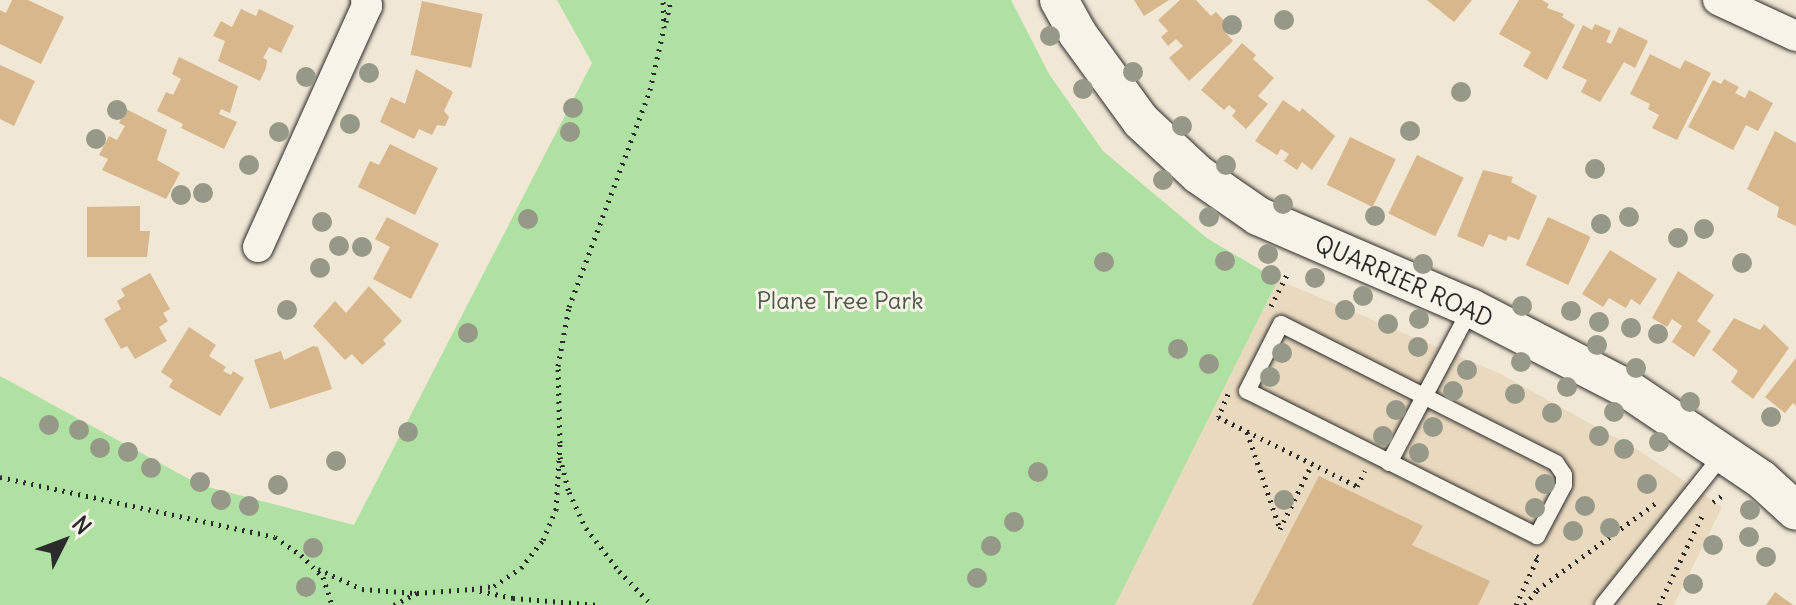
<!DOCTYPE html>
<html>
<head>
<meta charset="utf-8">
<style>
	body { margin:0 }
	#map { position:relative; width:1796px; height:605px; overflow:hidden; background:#f1e7d5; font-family:Delius,sans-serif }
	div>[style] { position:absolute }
	.built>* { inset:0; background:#e9d9bf }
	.green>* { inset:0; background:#afe2a2 }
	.building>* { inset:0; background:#d7b78b; transform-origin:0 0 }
	.path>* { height:5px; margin-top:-2.5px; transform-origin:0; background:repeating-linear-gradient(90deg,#2b2b2b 0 2px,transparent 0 8px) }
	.roads { filter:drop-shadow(0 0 2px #2b2b2b) drop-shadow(0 0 2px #2b2b2b) }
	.service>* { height:16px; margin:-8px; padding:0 8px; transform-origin:8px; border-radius:8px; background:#f7f3e8 }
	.minor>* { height:30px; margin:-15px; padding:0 15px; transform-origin:15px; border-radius:15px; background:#f7f3e8 }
	.tertiary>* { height:38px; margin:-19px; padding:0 19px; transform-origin:19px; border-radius:19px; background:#f7f3e8 }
	.trees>* { width:20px; height:20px; margin:-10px; border-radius:50%; background:#969988 }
	span { translate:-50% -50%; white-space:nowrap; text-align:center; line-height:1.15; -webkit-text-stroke:6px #f7f3e8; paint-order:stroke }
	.street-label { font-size:24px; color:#2b2b2b }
	.park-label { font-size:24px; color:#4c5949 }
	.north { position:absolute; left:24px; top:501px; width:80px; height:80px; -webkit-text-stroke:6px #f7f3e8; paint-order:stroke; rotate:48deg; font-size:22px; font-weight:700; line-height:32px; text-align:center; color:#2b2b2b }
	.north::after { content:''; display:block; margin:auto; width:28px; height:36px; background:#2b2b2b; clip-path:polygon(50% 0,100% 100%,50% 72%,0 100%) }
</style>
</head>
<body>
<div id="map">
	<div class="built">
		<i style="clip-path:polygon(1278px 280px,1501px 374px,1643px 453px,1722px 507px,1674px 605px,1115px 605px)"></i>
	</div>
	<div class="green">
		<i style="clip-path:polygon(557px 0,1011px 0,1049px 74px,1103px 151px,1208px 239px,1278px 280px,1115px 605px,0 605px,0 376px,200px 485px,354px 525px,592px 63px)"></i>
	</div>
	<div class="building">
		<i style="clip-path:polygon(12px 0,28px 0,64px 17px,41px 64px,0 44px,0 10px,6px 13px)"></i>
		<i style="clip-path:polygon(1134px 0,1169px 0,1144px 16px)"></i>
		<i style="clip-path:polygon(1180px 0,1196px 0,1211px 16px,1216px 12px,1230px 27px,1225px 32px,1233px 41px,1189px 81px,1169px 58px,1183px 46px,1176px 39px,1168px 46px,1161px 37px,1168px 31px,1158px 20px)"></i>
		<i style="clip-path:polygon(1427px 0,1472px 0,1454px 22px)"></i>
		<i style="clip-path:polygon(1519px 0,1542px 0,1549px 4px,1547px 8px,1564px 14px,1562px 17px,1575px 25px,1547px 80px,1523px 66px,1531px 52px,1499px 34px)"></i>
		<i style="left:422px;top:1px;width:62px;height:55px;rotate:12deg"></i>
		<i style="clip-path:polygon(241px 9px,256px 16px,259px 9px,294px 26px,281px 53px,269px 47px,263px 58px,267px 60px,266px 68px,260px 81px,218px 61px,225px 41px,213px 36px,221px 21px,232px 27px)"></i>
		<i style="clip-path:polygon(1595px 24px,1611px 31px,1606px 42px,1611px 44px,1619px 27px,1648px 41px,1635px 68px,1624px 62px,1600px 102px,1581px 92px,1587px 80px,1562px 68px,1583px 25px,1592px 30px)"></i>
		<i style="clip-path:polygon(1242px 43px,1256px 55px,1253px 59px,1274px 78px,1258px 96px,1268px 104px,1246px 129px,1232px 116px,1236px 111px,1229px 105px,1224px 110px,1201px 90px)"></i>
		<i style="clip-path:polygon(1650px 54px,1680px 69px,1685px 60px,1711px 73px,1677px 140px,1652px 128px,1659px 115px,1648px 109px,1650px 104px,1630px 94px)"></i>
		<i style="clip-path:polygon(179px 57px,238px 86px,230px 113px,221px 109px,219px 114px,237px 122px,224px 149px,181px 128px,183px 124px,157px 111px,166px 92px,173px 95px,181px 79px,172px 74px)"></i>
		<i style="clip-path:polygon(0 65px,35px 81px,14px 126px,0 119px)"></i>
		<i style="clip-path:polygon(416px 69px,453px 92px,444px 111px,449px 117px,445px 126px,437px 125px,432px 135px,419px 129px,414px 139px,380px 122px,391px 97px,405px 104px)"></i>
		<i style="clip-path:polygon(1724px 79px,1739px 87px,1735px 93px,1745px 98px,1749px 90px,1773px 103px,1758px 131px,1746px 125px,1733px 150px,1688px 127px,1713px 80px,1721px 84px)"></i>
		<i style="clip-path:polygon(1283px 100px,1300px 112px,1302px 108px,1335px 136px,1312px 170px,1302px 162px,1297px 170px,1284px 161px,1289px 154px,1281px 149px,1277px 155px,1255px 141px)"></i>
		<i style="clip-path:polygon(126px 109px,167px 130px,157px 160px,180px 173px,166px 199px,102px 170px,108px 159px,99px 155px,109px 136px,117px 140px,125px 126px,119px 123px)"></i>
		<i style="clip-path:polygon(1775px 131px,1796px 143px,1796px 226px,1777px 217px,1779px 207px,1747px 189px)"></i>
		<i style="left:1350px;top:137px;width:51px;height:53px;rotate:26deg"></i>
		<i style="clip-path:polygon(390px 144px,438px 168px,415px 215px,358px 187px,370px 161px,379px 165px)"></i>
		<i style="left:1417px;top:155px;width:52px;height:65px;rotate:26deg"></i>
		<i style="clip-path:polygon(1483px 170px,1513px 177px,1511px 182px,1537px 196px,1519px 240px,1508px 236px,1506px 241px,1489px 234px,1483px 247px,1457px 236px)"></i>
		<i style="clip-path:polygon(140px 206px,140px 231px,150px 231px,147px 257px,87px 257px,87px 207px)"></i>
		<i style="clip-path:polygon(387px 217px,439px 244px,411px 299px,373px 279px,390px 247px,375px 239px)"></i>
		<i style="left:1548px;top:217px;width:47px;height:53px;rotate:25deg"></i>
		<i style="clip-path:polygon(1610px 250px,1657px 279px,1640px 305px,1631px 299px,1626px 308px,1609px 298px,1603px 307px,1582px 294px)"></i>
		<i style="clip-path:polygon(1678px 271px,1714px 295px,1697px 321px,1711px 331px,1694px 357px,1672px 342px,1682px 326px,1672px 319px,1667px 327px,1652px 318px)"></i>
		<i style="clip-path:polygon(150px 273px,170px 309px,163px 313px,168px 321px,159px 327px,167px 341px,135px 359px,127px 346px,121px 349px,104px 319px,121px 309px,117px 301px,125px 296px,121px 289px)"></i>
		<i style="clip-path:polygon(369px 286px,402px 321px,383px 340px,386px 344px,362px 365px,352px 354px,345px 360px,313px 326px,335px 301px,346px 313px)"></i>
		<i style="clip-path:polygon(1734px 318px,1760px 330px,1764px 324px,1789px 348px,1753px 399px,1731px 382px,1738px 371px,1712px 350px)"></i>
		<i style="clip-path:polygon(189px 327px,216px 345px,209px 356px,226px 367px,223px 371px,231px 375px,233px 371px,244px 378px,220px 416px,169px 387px,173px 380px,161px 372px)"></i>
		<i style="clip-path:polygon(313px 346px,318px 347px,332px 389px,270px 409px,254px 360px,281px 351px,284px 360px)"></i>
		<i style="clip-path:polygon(1796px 358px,1796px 406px,1793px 403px,1785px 413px,1765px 397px)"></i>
		<i style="clip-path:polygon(1319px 476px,1423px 526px,1412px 545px,1490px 581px,1478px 605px,1252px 605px)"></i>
		<i style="clip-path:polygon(1775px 592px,1793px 605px,1766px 605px)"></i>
	</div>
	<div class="path">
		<i style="left:666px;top:22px;width:23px;rotate:-77deg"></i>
		<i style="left:1271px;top:306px;width:39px;rotate:-63deg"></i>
		<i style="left:1228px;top:394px;width:25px;rotate:113deg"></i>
		<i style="left:1218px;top:417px;width:155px;rotate:26.4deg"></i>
		<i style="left:1357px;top:486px;width:17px;rotate:-62deg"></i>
		<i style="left:1247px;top:432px;width:102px;rotate:71.2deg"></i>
		<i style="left:1280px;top:529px;width:72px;rotate:-63.8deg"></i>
		<i style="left:560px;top:457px;width:36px;rotate:76deg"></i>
		<i style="left:569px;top:492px;width:40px;rotate:65deg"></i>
		<i style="left:586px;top:528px;width:54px;rotate:52.5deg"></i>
		<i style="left:619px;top:571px;width:47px;rotate:45.9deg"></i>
		<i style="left:0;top:477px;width:281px;rotate:12.3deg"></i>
		<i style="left:275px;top:537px;width:32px;rotate:35deg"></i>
		<i style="left:301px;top:555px;width:31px;rotate:45deg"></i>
		<i style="left:323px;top:577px;width:29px;rotate:72deg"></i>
		<i style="left:1713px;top:502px;width:12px;rotate:-35deg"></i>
		<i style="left:318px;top:569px;width:48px;rotate:24.4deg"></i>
		<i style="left:362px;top:589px;width:53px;rotate:4.3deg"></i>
		<i style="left:472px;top:589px;width:22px;rotate:-8deg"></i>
		<i style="left:494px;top:586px;width:32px;rotate:-34deg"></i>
		<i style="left:521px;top:568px;width:36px;rotate:-52deg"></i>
		<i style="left:543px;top:540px;width:33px;rotate:-67deg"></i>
		<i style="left:556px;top:510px;width:67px;rotate:-86.6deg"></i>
		<i style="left:560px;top:443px;width:77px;rotate:-91.5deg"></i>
		<i style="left:558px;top:366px;width:60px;rotate:-79.4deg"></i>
		<i style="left:569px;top:307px;width:232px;rotate:-69.5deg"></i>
		<i style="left:650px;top:90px;width:64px;rotate:-77.3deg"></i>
		<i style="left:664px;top:28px;width:28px;rotate:-92deg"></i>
		<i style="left:394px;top:605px;width:26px;rotate:-28deg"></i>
		<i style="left:417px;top:593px;width:55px;rotate:-4.2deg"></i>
		<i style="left:472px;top:589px;width:42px;rotate:12.4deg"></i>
		<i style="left:513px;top:598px;width:86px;rotate:4.7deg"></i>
		<i style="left:1516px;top:605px;width:53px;rotate:-65.4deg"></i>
		<i style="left:1538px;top:557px;width:4px;rotate:-153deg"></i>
		<i style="left:1525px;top:605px;width:19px;rotate:-51deg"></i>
		<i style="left:1537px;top:590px;width:147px;rotate:-36.2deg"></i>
		<i style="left:1659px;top:605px;width:99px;rotate:-64.2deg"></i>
	</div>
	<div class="roads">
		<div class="service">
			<i style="left:1281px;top:324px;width:308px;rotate:26.8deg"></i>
			<i style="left:1556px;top:463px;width:14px;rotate:56deg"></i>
			<i style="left:1564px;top:475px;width:10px;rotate:90deg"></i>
			<i style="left:1564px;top:485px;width:58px;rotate:117.9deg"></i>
			<i style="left:1537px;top:536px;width:324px;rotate:-153.4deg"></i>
			<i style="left:1247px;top:391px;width:75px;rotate:-63.1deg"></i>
			<i style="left:1389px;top:463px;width:175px;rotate:-62.1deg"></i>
			<i style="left:1603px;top:605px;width:193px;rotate:-51.5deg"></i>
		</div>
		<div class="minor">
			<i style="left:1718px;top:0;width:86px;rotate:24.8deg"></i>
			<i style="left:258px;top:247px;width:265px;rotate:-65.7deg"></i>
			<i style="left:367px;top:6px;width:6px;rotate:-99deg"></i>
		</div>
		<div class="tertiary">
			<i style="left:1059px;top:0;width:38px;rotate:61deg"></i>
			<i style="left:1077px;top:33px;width:109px;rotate:54deg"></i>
			<i style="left:1141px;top:121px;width:79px;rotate:43deg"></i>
			<i style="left:1199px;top:175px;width:72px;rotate:34.8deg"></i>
			<i style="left:1258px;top:216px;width:232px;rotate:23.4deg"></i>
			<i style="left:1471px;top:308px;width:174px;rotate:27.3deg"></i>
			<i style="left:1626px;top:388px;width:163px;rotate:34deg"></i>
			<i style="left:1761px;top:479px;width:47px;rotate:42.4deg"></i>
		</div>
	</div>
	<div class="trees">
		<i style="left:1284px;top:20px"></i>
		<i style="left:1232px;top:25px"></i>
		<i style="left:1050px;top:36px"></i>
		<i style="left:1133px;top:72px"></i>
		<i style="left:369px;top:73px"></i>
		<i style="left:306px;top:77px"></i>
		<i style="left:1083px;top:89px"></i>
		<i style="left:1461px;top:92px"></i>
		<i style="left:573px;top:108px"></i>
		<i style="left:117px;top:110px"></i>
		<i style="left:350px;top:124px"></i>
		<i style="left:1182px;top:126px"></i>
		<i style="left:1410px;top:131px"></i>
		<i style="left:279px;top:132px"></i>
		<i style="left:570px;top:132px"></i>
		<i style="left:96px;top:139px"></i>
		<i style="left:249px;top:165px"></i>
		<i style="left:1226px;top:165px"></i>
		<i style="left:1595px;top:169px"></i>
		<i style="left:1163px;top:180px"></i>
		<i style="left:203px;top:193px"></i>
		<i style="left:181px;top:195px"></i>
		<i style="left:1283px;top:204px"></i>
		<i style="left:1375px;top:216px"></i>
		<i style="left:1209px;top:217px"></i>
		<i style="left:1629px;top:217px"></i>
		<i style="left:528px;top:219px"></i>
		<i style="left:322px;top:222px"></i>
		<i style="left:1601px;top:224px"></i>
		<i style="left:1704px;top:229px"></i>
		<i style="left:1678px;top:238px"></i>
		<i style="left:339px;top:246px"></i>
		<i style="left:362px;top:247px"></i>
		<i style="left:1268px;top:254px"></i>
		<i style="left:1225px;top:261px"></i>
		<i style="left:1104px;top:262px"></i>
		<i style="left:1742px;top:263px"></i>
		<i style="left:1423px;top:264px"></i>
		<i style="left:320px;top:268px"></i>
		<i style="left:1271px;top:275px"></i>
		<i style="left:1315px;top:278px"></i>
		<i style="left:1363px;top:296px"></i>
		<i style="left:1522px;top:306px"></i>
		<i style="left:287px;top:310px"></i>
		<i style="left:1345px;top:310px"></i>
		<i style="left:1571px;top:311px"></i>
		<i style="left:1419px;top:319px"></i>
		<i style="left:1599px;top:322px"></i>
		<i style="left:1388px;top:324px"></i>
		<i style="left:1631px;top:328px"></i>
		<i style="left:468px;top:333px"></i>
		<i style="left:1658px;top:334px"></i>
		<i style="left:1597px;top:345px"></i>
		<i style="left:1418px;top:347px"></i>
		<i style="left:1178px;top:349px"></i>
		<i style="left:1282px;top:353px"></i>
		<i style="left:1521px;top:362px"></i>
		<i style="left:1209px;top:364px"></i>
		<i style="left:1636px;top:368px"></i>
		<i style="left:1467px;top:370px"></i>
		<i style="left:1270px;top:377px"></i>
		<i style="left:1567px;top:387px"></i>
		<i style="left:1453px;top:391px"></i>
		<i style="left:1515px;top:394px"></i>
		<i style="left:1690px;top:402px"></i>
		<i style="left:1396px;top:410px"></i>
		<i style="left:1614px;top:412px"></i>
		<i style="left:1552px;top:413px"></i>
		<i style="left:1771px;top:417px"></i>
		<i style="left:49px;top:425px"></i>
		<i style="left:1433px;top:427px"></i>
		<i style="left:79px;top:430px"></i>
		<i style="left:408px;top:432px"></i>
		<i style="left:1383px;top:436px"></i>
		<i style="left:1599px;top:436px"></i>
		<i style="left:1659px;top:442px"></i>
		<i style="left:100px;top:448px"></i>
		<i style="left:1624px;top:449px"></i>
		<i style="left:128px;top:452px"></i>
		<i style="left:1419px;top:453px"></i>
		<i style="left:336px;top:461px"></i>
		<i style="left:151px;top:468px"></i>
		<i style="left:1038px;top:472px"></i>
		<i style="left:200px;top:482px"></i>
		<i style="left:1545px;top:484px"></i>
		<i style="left:1647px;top:484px"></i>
		<i style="left:278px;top:485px"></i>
		<i style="left:221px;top:500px"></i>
		<i style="left:1284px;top:500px"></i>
		<i style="left:249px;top:506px"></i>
		<i style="left:1585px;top:506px"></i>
		<i style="left:1535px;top:508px"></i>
		<i style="left:1750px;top:510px"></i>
		<i style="left:1014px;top:522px"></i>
		<i style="left:1610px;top:528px"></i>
		<i style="left:1573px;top:531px"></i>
		<i style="left:1749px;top:537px"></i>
		<i style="left:1713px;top:545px"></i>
		<i style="left:991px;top:546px"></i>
		<i style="left:313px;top:548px"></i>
		<i style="left:1766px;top:557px"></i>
		<i style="left:977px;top:578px"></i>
		<i style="left:1693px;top:584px"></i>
		<i style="left:306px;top:587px"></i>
	</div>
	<div class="street-label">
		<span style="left:1404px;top:281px;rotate:24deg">QUARRIER ROAD</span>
	</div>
	<div class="park-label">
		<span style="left:840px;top:301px">Plane Tree Park</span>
	</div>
	<div class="north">N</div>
</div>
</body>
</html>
